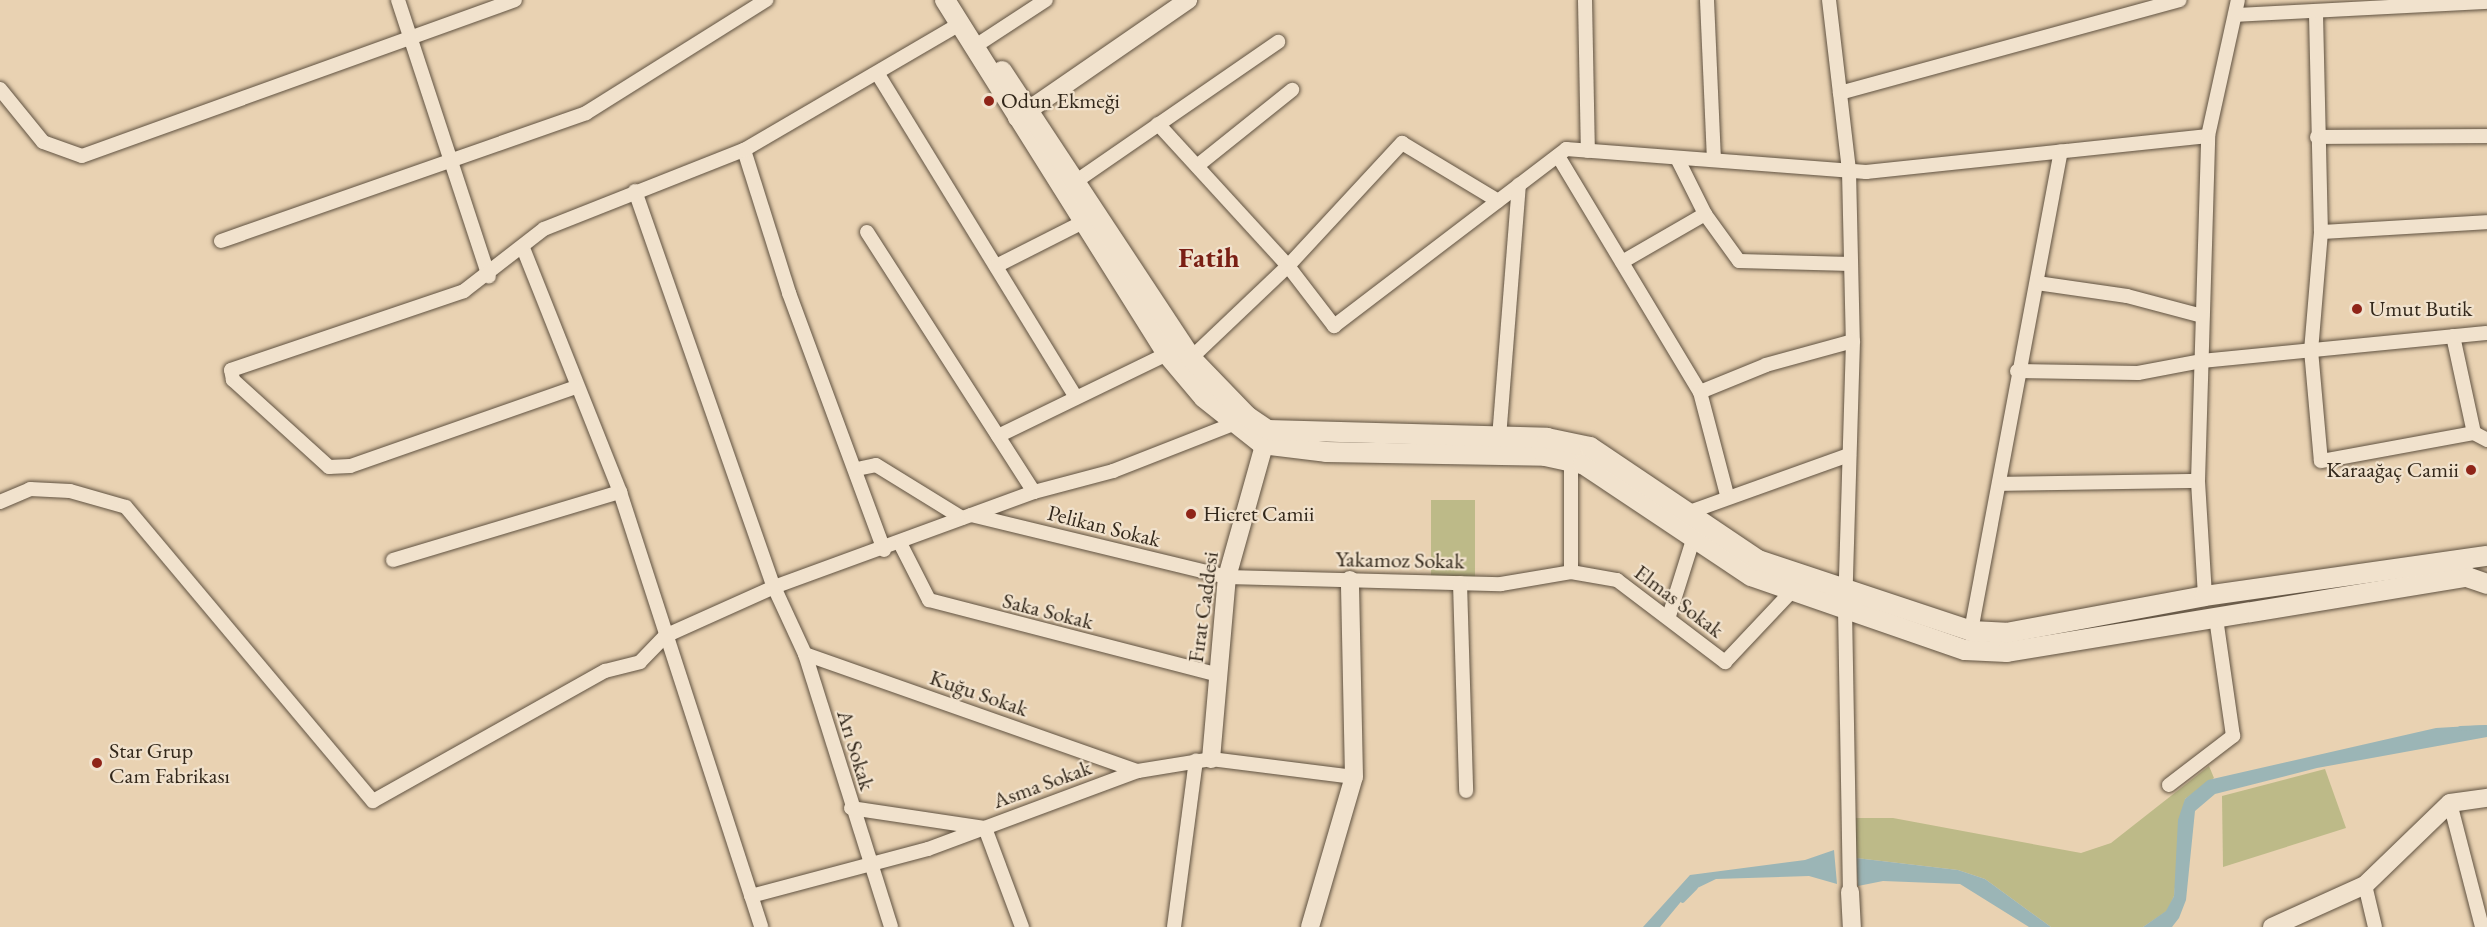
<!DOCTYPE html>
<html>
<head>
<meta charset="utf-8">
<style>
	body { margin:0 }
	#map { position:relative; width:2487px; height:927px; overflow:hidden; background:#e9d2b2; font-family:"EB Garamond",serif }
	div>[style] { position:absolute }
	.green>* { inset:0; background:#bdba88; transform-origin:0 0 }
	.water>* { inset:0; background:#9bb5b6 }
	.stream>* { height:4.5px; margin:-2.25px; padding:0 2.25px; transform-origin:2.25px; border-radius:2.25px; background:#9bb5b6 }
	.roads { filter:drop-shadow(0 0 2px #605241) drop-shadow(0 0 2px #605241) }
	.minor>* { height:14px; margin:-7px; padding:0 7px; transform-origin:7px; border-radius:7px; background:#f1e2cd }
	.tertiary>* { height:18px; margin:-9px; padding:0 9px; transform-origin:9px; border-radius:9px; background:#f1e2cd }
	.secondary>* { height:20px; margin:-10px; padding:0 10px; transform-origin:10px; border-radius:10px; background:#f1e2cd }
	.dots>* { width:16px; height:16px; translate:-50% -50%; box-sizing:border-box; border:3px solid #f1e2cd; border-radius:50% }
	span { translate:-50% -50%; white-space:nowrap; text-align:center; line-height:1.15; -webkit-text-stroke:4.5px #f1e2cd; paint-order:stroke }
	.poi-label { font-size:22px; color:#33281b }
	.left { translate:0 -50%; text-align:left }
	.right { translate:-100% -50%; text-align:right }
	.street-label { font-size:22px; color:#33281b }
	.district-label { font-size:28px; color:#7a1f14; font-weight:700 }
</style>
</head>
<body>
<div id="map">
	<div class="green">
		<i style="left:1431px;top:500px;width:44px;height:77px"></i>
		<i style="clip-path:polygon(2209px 766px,2214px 778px,2185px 799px,2174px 896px,2167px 911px,2143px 927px,2051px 927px,1985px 879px,1958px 870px,1856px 858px,1855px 818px,1893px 818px,2081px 853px,2111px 843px)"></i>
		<i style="clip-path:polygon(2325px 769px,2346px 828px,2223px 867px,2222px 796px)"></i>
	</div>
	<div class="water">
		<i style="clip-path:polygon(2487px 725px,2487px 737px,2317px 768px,2215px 794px,2195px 811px,2186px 900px,2179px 918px,2172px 927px,2143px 927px,2166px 911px,2174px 896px,2178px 820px,2185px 799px,2208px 780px,2436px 728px)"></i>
		<i style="clip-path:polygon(1834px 850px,1837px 884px,1809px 876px,1716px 879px,1689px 892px,1660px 927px,1643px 927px,1690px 875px,1805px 860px)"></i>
		<i style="clip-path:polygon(1856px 858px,1958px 870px,1985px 879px,2051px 927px,2029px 927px,1960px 884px,1883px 881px,1858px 886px)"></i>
	</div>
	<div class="stream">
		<i style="left:2460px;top:728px;width:27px;rotate:-2deg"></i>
		<i style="left:1682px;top:900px;width:18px;rotate:-45deg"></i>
	</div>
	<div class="roads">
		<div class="minor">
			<i style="left:398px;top:0;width:291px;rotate:71.8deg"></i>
			<i style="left:1585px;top:0;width:151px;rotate:88.9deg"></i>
			<i style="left:1707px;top:0;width:160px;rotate:87.5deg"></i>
			<i style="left:1829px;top:0;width:172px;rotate:83.3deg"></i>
			<i style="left:1849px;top:171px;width:170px;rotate:88.7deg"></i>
			<i style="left:1853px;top:341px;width:268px;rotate:91.7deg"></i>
			<i style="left:1845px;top:609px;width:283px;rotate:89deg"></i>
			<i style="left:2316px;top:14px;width:218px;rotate:88.7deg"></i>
			<i style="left:2321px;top:232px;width:118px;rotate:94.8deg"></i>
			<i style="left:2311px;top:350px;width:111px;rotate:84.9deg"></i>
			<i style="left:2321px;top:461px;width:156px;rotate:-10.4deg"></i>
			<i style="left:2235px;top:15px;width:252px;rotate:-3deg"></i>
			<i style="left:983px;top:41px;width:75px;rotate:-33.1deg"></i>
			<i style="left:879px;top:76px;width:377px;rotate:58.5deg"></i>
			<i style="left:0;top:89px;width:68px;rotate:50.9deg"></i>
			<i style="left:43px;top:142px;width:41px;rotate:19.7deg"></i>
			<i style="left:82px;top:156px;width:460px;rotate:-19.8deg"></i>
			<i style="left:1840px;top:93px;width:352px;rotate:-15.3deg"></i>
			<i style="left:1158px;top:124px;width:193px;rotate:47.5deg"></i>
			<i style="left:1288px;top:266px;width:76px;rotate:52.5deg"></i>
			<i style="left:1334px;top:326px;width:292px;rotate:-37.3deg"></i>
			<i style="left:1566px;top:149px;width:301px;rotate:4.4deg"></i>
			<i style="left:1866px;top:172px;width:344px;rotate:-6deg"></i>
			<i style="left:2317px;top:137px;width:170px;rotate:-0.3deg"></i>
			<i style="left:744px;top:150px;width:150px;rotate:72.5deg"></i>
			<i style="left:789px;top:293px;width:274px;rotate:69.7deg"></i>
			<i style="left:1558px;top:156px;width:275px;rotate:59deg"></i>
			<i style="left:1700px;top:392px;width:106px;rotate:75.3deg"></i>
			<i style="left:1677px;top:158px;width:63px;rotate:63.4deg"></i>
			<i style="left:1705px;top:214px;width:58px;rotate:54.1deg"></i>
			<i style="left:1739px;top:261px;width:112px;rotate:1.5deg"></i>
			<i style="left:1197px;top:166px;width:122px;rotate:-38.7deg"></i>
			<i style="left:1075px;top:182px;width:247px;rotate:-34.6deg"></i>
			<i style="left:635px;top:191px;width:420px;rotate:70.7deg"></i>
			<i style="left:774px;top:587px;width:74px;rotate:65.2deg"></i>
			<i style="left:805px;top:654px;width:286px;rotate:72.5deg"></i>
			<i style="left:867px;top:232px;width:309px;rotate:57.3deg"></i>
			<i style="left:2321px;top:232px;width:166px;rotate:-3.4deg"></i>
			<i style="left:221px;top:241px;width:387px;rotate:-19.3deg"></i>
			<i style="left:586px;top:113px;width:213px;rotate:-32.1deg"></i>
			<i style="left:523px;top:248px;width:263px;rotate:68.3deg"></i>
			<i style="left:620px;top:492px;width:457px;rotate:72deg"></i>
			<i style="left:1622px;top:262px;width:96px;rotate:-30deg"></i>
			<i style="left:996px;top:266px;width:95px;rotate:-26.8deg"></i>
			<i style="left:2037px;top:283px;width:91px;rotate:8.2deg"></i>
			<i style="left:2127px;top:296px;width:78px;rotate:14.9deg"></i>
			<i style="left:2453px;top:336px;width:99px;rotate:77.8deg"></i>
			<i style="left:2474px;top:433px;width:15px;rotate:28deg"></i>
			<i style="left:1191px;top:358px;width:134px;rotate:-43.5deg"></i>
			<i style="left:1288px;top:266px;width:168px;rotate:-47.2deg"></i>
			<i style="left:1402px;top:143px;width:112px;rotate:31.1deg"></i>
			<i style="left:2017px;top:371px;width:121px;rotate:0.9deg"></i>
			<i style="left:2138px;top:373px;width:64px;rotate:-10.8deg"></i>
			<i style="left:2201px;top:361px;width:287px;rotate:-5.6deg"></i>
			<i style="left:576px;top:387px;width:239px;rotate:160.7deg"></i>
			<i style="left:350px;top:466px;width:21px;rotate:177deg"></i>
			<i style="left:329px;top:467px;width:130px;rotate:-137.8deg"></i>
			<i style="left:233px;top:380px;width:10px;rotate:-101deg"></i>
			<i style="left:231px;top:370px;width:246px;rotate:-18.7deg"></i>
			<i style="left:464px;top:291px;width:101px;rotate:-37.8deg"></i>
			<i style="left:544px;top:229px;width:215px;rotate:-21.6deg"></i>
			<i style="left:744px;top:150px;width:248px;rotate:-30.3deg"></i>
			<i style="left:1700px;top:392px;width:71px;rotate:-22.2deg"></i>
			<i style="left:1766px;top:365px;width:90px;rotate:-15.4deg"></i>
			<i style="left:998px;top:436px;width:188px;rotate:-25.9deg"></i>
			<i style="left:1499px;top:438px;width:254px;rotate:-85.5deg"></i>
			<i style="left:1571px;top:461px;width:111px;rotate:90deg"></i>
			<i style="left:857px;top:469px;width:19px;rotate:-12deg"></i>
			<i style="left:876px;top:465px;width:101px;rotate:31.6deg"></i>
			<i style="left:1999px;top:484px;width:199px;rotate:-0.9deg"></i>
			<i style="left:0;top:502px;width:33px;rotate:-23deg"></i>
			<i style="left:30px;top:489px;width:40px;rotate:2.9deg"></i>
			<i style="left:70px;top:491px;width:58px;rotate:15.9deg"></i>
			<i style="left:126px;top:507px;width:384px;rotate:50deg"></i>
			<i style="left:373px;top:801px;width:266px;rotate:-29.3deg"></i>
			<i style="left:605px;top:671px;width:36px;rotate:-14deg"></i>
			<i style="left:640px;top:662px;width:36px;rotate:-46deg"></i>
			<i style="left:665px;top:636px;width:120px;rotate:-24.2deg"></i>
			<i style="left:774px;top:587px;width:277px;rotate:-20.1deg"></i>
			<i style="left:1034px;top:492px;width:82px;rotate:-14.9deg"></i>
			<i style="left:1113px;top:471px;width:140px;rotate:-21.4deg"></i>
			<i style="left:1684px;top:514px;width:175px;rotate:-19.7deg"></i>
			<i style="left:971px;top:515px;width:263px;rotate:13.6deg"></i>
			<i style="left:1227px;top:577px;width:274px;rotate:1.5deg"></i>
			<i style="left:1501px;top:584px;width:71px;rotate:-9.7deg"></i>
			<i style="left:1571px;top:572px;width:47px;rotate:9.9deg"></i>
			<i style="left:1617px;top:580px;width:136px;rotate:37.2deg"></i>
			<i style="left:1725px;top:662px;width:98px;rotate:-46.7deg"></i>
			<i style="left:901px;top:545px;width:62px;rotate:63deg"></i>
			<i style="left:929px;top:600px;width:299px;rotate:14.5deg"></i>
			<i style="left:393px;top:560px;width:237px;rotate:-16.7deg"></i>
			<i style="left:1460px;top:583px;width:208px;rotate:88.3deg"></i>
			<i style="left:2205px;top:596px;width:115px;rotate:-93.5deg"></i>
			<i style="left:2198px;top:481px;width:345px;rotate:-88.3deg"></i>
			<i style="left:2208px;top:136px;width:139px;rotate:-77.6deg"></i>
			<i style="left:1669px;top:616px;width:80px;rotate:-72.5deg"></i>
			<i style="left:1971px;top:631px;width:488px;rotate:-79.4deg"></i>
			<i style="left:805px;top:654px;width:353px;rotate:19.4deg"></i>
			<i style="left:2169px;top:785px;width:81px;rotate:-37.4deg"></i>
			<i style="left:2233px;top:736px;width:119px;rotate:-98.2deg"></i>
			<i style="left:2450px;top:803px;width:128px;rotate:75.5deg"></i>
			<i style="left:851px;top:808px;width:135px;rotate:8.5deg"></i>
			<i style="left:985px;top:828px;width:106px;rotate:69.5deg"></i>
			<i style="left:2365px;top:885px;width:43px;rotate:76.6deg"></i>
			<i style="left:751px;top:896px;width:183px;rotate:-14.9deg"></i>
			<i style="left:928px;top:849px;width:224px;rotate:-20.4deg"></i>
			<i style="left:1138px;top:771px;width:74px;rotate:-9.3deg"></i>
			<i style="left:1211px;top:759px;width:144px;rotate:7.2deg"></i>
			<i style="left:1174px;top:927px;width:168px;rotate:-82.5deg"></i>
		</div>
		<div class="tertiary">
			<i style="left:1017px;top:118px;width:208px;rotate:-34.6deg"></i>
			<i style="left:1211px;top:759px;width:183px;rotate:-85deg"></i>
			<i style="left:1227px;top:577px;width:152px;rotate:-74.3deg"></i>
			<i style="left:1850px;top:892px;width:35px;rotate:87deg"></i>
			<i style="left:1310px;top:927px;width:156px;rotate:-73.7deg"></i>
			<i style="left:1354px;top:777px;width:197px;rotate:-91.2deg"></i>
			<i style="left:2272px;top:927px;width:102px;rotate:-24.3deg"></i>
			<i style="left:2365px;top:885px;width:118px;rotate:-44deg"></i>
			<i style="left:2450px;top:803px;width:37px;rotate:-8deg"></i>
		</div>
		<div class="secondary">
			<i style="left:945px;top:0;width:418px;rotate:57.9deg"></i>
			<i style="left:1167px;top:354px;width:57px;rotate:49.9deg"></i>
			<i style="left:1204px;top:398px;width:74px;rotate:38.4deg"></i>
			<i style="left:1262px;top:444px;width:64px;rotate:7.1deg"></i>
			<i style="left:1326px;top:452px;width:219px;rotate:1deg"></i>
			<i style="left:1545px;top:456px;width:39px;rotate:12deg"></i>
			<i style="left:1583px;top:464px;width:202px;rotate:33.7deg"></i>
			<i style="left:1751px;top:576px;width:226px;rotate:19.1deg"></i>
			<i style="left:1965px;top:650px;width:42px;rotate:2.7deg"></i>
			<i style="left:2007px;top:652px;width:466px;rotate:-9.3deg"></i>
			<i style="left:2467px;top:577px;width:21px;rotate:19deg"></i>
			<i style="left:1002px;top:71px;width:344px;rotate:56.6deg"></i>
			<i style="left:1191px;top:358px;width:81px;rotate:46deg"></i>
			<i style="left:1247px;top:416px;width:25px;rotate:34deg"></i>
			<i style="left:1268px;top:430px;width:279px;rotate:1.6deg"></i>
			<i style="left:1547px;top:438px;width:44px;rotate:11.8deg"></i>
			<i style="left:1590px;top:447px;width:202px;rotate:33.9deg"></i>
			<i style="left:1758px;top:560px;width:225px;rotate:18.4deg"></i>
			<i style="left:1971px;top:631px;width:35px;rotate:3deg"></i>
			<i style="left:2006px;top:633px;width:202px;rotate:-10.5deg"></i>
			<i style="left:2205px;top:596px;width:285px;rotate:-8.1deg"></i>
		</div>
	</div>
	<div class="dots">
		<i style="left:989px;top:101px;background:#8f2418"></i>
		<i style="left:2357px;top:309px;background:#8f2418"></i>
		<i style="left:2471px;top:470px;background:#8f2418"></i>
		<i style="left:1191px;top:514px;background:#8f2418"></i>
		<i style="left:97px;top:763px;background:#8f2418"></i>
	</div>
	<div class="poi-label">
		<span class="left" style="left:1001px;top:101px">Odun Ekmeği</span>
		<span class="left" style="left:2369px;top:309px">Umut Butik</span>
		<span class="right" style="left:2459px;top:470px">Karaağaç Camii</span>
		<span class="left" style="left:1203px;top:514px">Hicret Camii</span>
		<span class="left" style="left:109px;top:763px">Star Grup<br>Cam Fabrikası</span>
	</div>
	<div class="street-label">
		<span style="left:1104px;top:526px;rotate:14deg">Pelikan Sokak</span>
		<span style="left:1400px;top:560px;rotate:1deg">Yakamoz Sokak</span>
		<span style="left:1679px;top:601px;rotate:37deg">Elmas Sokak</span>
		<span style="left:1203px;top:607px;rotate:-82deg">Fırat Caddesi</span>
		<span style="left:1048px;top:611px;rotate:14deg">Saka Sokak</span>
		<span style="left:979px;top:693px;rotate:19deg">Kuğu Sokak</span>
		<span style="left:856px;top:750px;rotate:73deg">Arı Sokak</span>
		<span style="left:1042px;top:784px;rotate:-20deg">Asma Sokak</span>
	</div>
	<div class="district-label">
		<span style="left:1209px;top:257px">Fatih</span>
	</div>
</div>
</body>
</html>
